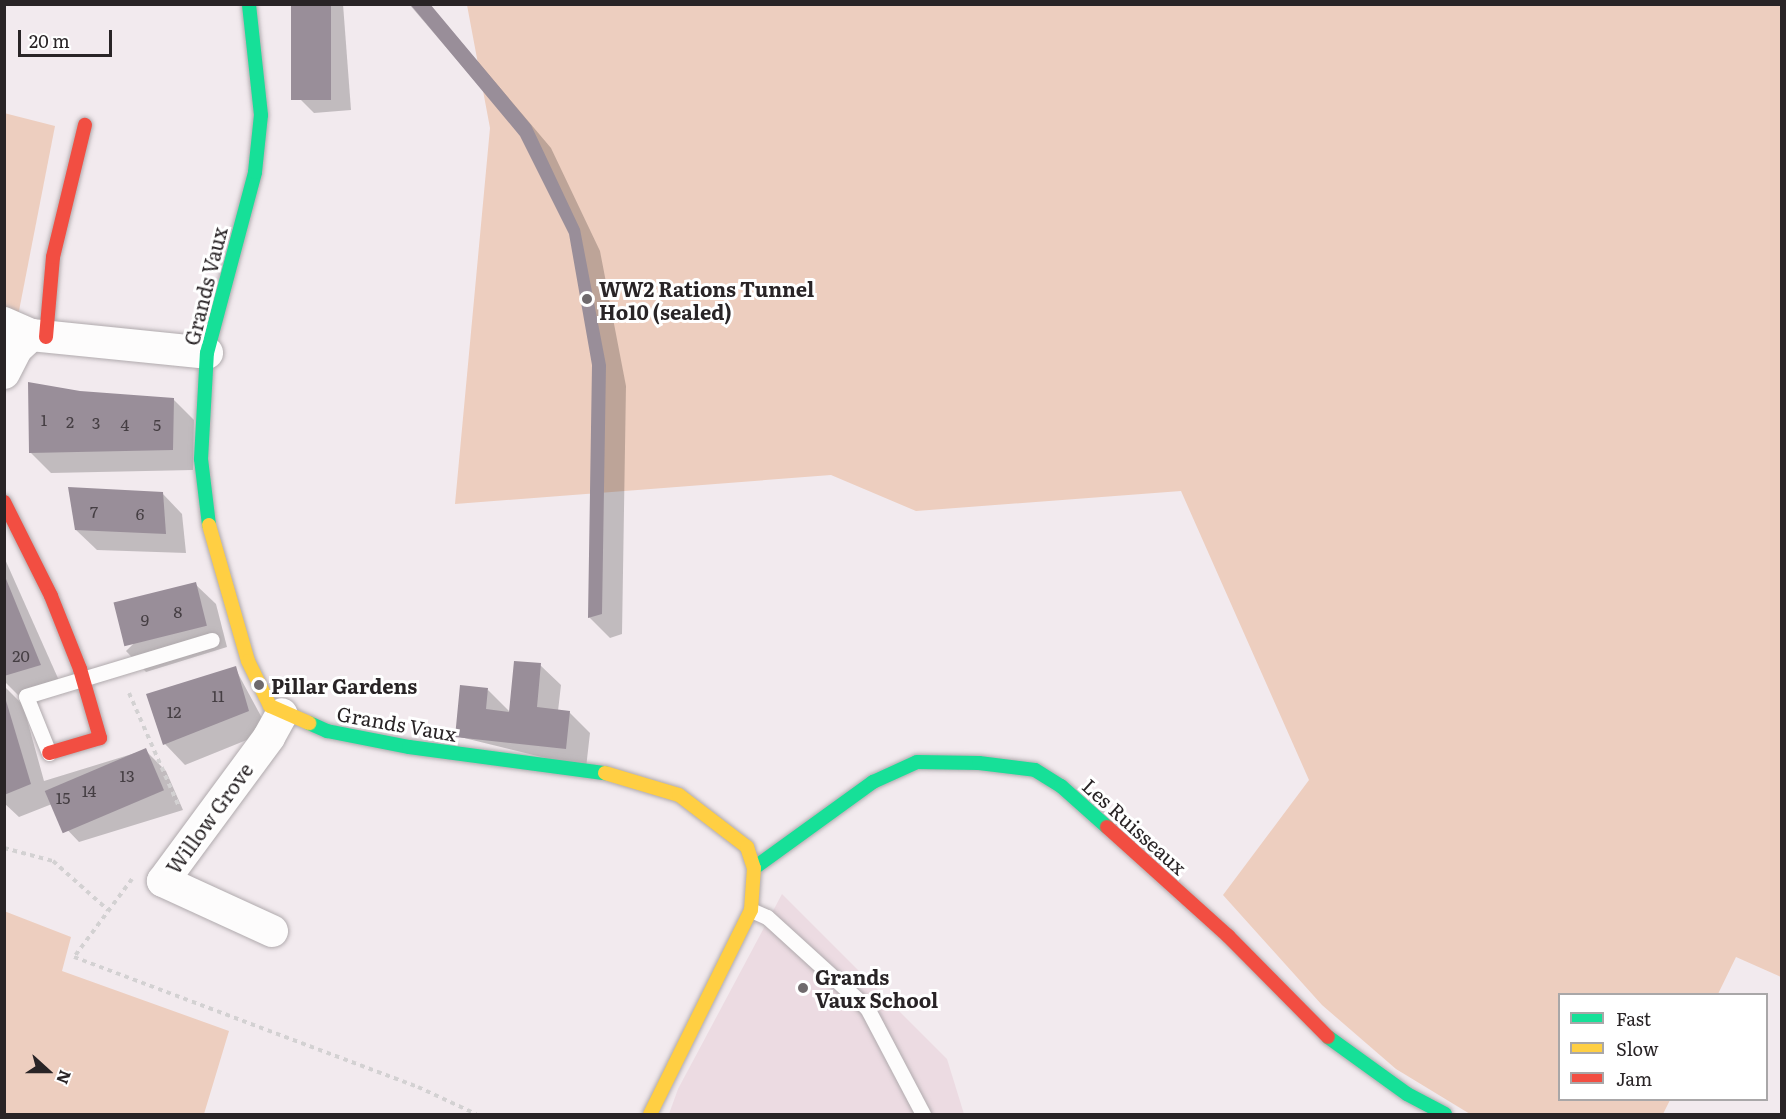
<!DOCTYPE html>
<html>
<head>
<meta charset="utf-8">
<style>
	body { margin:0 }
	#map { position:relative; width:1786px; height:1119px; overflow:hidden; background:#f2eaee; font-family:Literata,serif }
	div>[style] { position:absolute }
	.built>* { inset:0; background:#ecdbe2 }
	.green>* { inset:0; background:#edcebf }
	.shadow>* { inset:0; background:#0003 }
	.building>* { inset:0; background:#998e99; transform-origin:0 0 }
	.path>* { height:4px; margin-top:-2px; transform-origin:0; background:repeating-linear-gradient(90deg,#d3d1d2 0 4.5px,transparent 0 9px) }
	.roads { filter:drop-shadow(0 0 2px #b0aaad) drop-shadow(0 0 2px #b0aaad) }
	.lane>* { height:15px; margin:-7.5px; padding:0 7.5px; transform-origin:7.5px; border-radius:7.5px; background:#fdfcfc }
	.street>* { height:32px; margin:-16px; padding:0 16px; transform-origin:16px; border-radius:16px; background:#fdfcfc }
	.fast>* { height:14px; margin:-7px; padding:0 7px; transform-origin:7px; border-radius:7px; background:#16e098 }
	.slow>* { height:14px; margin:-7px; padding:0 7px; transform-origin:7px; border-radius:7px; background:#ffcf43 }
	.jam>* { height:14px; margin:-7px; padding:0 7px; transform-origin:7px; border-radius:7px; background:#f24e42 }
	.dots>* { width:16px; height:16px; translate:-50% -50%; box-sizing:border-box; border:3px solid #fff; border-radius:50% }
	span { translate:-50% -50%; white-space:nowrap; text-align:center; line-height:1.15; -webkit-text-stroke:6px #fff; paint-order:stroke }
	.number-label { font-size:16px; color:#453e43 }
	.number-label span { -webkit-text-stroke-width:0 }
	.street-label { font-size:20px; color:#292426 }
	.poi-label { font-size:20px; color:#292426; font-weight:700 }
	.left { translate:0 -50%; text-align:left }
	.frame { position:absolute; inset:0; border:6px solid #292426; pointer-events:none }
	.legend { position:absolute; left:1558px; top:993px; width:210px; height:108px; box-sizing:border-box; background:#fff; border:2px solid #a9a7a8; margin:0; padding:8px 10px; list-style:none; font-size:18px; color:#292426 }
	.legend li { display:flex; align-items:center; gap:12px; height:30px }
	.legend b { width:30px; border:2px solid #a9a7a8 }
	.north { position:absolute; left:18px; top:1041px; width:60px; height:60px; -webkit-text-stroke:4px #fff; paint-order:stroke; rotate:111deg; font-size:16px; font-weight:700; line-height:24px; text-align:center; color:#292426 }
	.north::after { content:''; display:block; margin:auto; width:21px; height:27px; background:#292426; clip-path:polygon(50% 0,100% 100%,50% 72%,0 100%) }
	.scale { position:absolute; left:18px; top:30px; width:94px; height:27px; box-sizing:border-box; border:3px solid #292426; border-top:0; padding-left:8px; font-size:18px; line-height:21px; white-space:nowrap; color:#292426; -webkit-text-stroke:4px #fff; paint-order:stroke }
</style>
</head>
<body>
<div id="map">
	<div class="built">
		<i style="clip-path:polygon(782px 894px,947px 1059px,964px 1114px,669px 1114px,678px 1089px)"></i>
	</div>
	<div class="green">
		<i style="clip-path:polygon(816px 4px,1781px 5px,1781px 977px,1736px 957px,1718px 994px,1560px 994px,1560px 1100px,1670px 1100px,1663px 1114px,1470px 1114px,1396px 1069px,1322px 1005px,1223px 895px,1309px 780px,1181px 491px,916px 511px,831px 475px,455px 504px,490px 128px,467px 5px)"></i>
		<i style="clip-path:polygon(4px 113px,55px 126px,18px 316px,5px 311px)"></i>
		<i style="clip-path:polygon(4px 911px,71px 937px,62px 971px,229px 1031px,204px 1114px,5px 1114px)"></i>
	</div>
	<div class="shadow">
		<i style="clip-path:polygon(293px 4px,343px 4px,351px 110px,314px 113px,300px 99px)"></i>
		<i style="clip-path:polygon(409px 4px,429px 4px,551px 148px,600px 251px,626px 386px,622px 634px,610px 638px,589px 617px,593px 365px,570px 234px,521px 135px)"></i>
		<i style="clip-path:polygon(80px 392px,173px 399px,194px 420px,193px 470px,51px 473px,30px 452px)"></i>
		<i style="clip-path:polygon(162px 493px,182px 514px,186px 553px,97px 550px,76px 530px)"></i>
		<i style="clip-path:polygon(4px 557px,61px 685px,21px 698px,4px 681px)"></i>
		<i style="clip-path:polygon(195px 584px,216px 604px,227px 647px,146px 672px,126px 651px)"></i>
		<i style="clip-path:polygon(540px 665px,561px 685px,558px 711px,569px 712px,590px 733px,586px 768px,456px 736px,488px 690px,510px 712px)"></i>
		<i style="clip-path:polygon(235px 668px,269px 731px,185px 765px,165px 744px)"></i>
		<i style="clip-path:polygon(4px 686px,23px 705px,44px 781px,145px 750px,166px 771px,183px 810px,79px 842px,59px 821px,52px 804px,19px 817px,4px 803px)"></i>
	</div>
	<div class="building">
		<i style="left:291px;top:4px;width:40px;height:96px"></i>
		<i style="clip-path:polygon(410px 4px,430px 4px,531px 125px,580px 229px,606px 365px,602px 614px,588px 618px,592px 365px,569px 234px,520px 136px)"></i>
		<i style="clip-path:polygon(28px 382px,80px 391px,174px 398px,173px 450px,29px 453px)"></i>
		<i style="clip-path:polygon(68px 487px,163px 492px,166px 534px,75px 530px)"></i>
		<i style="clip-path:polygon(4px 574px,41px 665px,4px 676px)"></i>
		<i style="left:196px;top:582px;width:45px;height:85px;rotate:76deg"></i>
		<i style="clip-path:polygon(514px 661px,541px 663px,537px 707px,570px 711px,566px 749px,455px 737px,460px 685px,488px 688px,486px 709px,509px 712px)"></i>
		<i style="clip-path:polygon(236px 666px,249px 711px,163px 745px,146px 694px)"></i>
		<i style="clip-path:polygon(4px 694px,31px 784px,4px 795px)"></i>
		<i style="left:146px;top:748px;width:46px;height:110px;rotate:67deg"></i>
	</div>
	<div class="path">
		<i style="left:129px;top:693px;width:124px;rotate:66.3deg"></i>
		<i style="left:4px;top:848px;width:51px;rotate:14.9deg"></i>
		<i style="left:53px;top:861px;width:74px;rotate:41.7deg"></i>
		<i style="left:132px;top:879px;width:97px;rotate:126.6deg"></i>
		<i style="left:74px;top:957px;width:368px;rotate:20.7deg"></i>
		<i style="left:418px;top:1087px;width:64px;rotate:25deg"></i>
	</div>
	<div class="roads">
		<div class="lane">
			<i style="left:49px;top:753px;width:61px;rotate:-112deg"></i>
			<i style="left:26px;top:696px;width:194px;rotate:-16.8deg"></i>
			<i style="left:751px;top:910px;width:17px;rotate:24deg"></i>
			<i style="left:767px;top:917px;width:135px;rotate:42.3deg"></i>
			<i style="left:867px;top:1008px;width:120px;rotate:62.2deg"></i>
		</div>
		<div class="street">
			<i style="left:4px;top:323px;width:30px;rotate:24deg"></i>
			<i style="left:31px;top:335px;width:177px;rotate:5.8deg"></i>
			<i style="left:4px;top:373px;width:27px;rotate:-63deg"></i>
			<i style="left:16px;top:349px;width:21px;rotate:-43deg"></i>
			<i style="left:272px;top:931px;width:120px;rotate:-155.4deg"></i>
			<i style="left:163px;top:881px;width:179px;rotate:-53.6deg"></i>
			<i style="left:269px;top:737px;width:26px;rotate:-61deg"></i>
		</div>
		<div class="fast">
			<i style="left:209px;top:525px;width:66px;rotate:-96.9deg"></i>
			<i style="left:201px;top:459px;width:106px;rotate:-86.8deg"></i>
			<i style="left:207px;top:353px;width:187px;rotate:-75.1deg"></i>
			<i style="left:255px;top:172px;width:57px;rotate:-84deg"></i>
			<i style="left:261px;top:115px;width:112px;rotate:-96.2deg"></i>
			<i style="left:309px;top:723px;width:20px;rotate:24deg"></i>
			<i style="left:327px;top:731px;width:84px;rotate:11deg"></i>
			<i style="left:409px;top:747px;width:198px;rotate:7.6deg"></i>
			<i style="left:754px;top:868px;width:147px;rotate:-35.9deg"></i>
			<i style="left:873px;top:782px;width:48px;rotate:-24.4deg"></i>
			<i style="left:917px;top:762px;width:62px;rotate:0.9deg"></i>
			<i style="left:979px;top:763px;width:56px;rotate:7.1deg"></i>
			<i style="left:1035px;top:770px;width:31px;rotate:32deg"></i>
			<i style="left:1061px;top:786px;width:62px;rotate:41.7deg"></i>
			<i style="left:1328px;top:1037px;width:97px;rotate:35.8deg"></i>
			<i style="left:1407px;top:1094px;width:43px;rotate:27.8deg"></i>
		</div>
		<div class="slow">
			<i style="left:209px;top:525px;width:141px;rotate:74deg"></i>
			<i style="left:248px;top:661px;width:50px;rotate:63.9deg"></i>
			<i style="left:270px;top:706px;width:43px;rotate:23.6deg"></i>
			<i style="left:605px;top:773px;width:77px;rotate:16.6deg"></i>
			<i style="left:679px;top:795px;width:86px;rotate:37.4deg"></i>
			<i style="left:747px;top:847px;width:22px;rotate:72deg"></i>
			<i style="left:754px;top:868px;width:42px;rotate:94.1deg"></i>
			<i style="left:751px;top:910px;width:228px;rotate:116.3deg"></i>
		</div>
		<div class="jam">
			<i style="left:46px;top:337px;width:80px;rotate:-85deg"></i>
			<i style="left:53px;top:257px;width:136px;rotate:-76.4deg"></i>
			<i style="left:4px;top:502px;width:105px;rotate:63.4deg"></i>
			<i style="left:51px;top:596px;width:79px;rotate:68.3deg"></i>
			<i style="left:80px;top:669px;width:72px;rotate:73.8deg"></i>
			<i style="left:100px;top:738px;width:53px;rotate:163.6deg"></i>
			<i style="left:1107px;top:827px;width:163px;rotate:42deg"></i>
			<i style="left:1228px;top:936px;width:142px;rotate:45.3deg"></i>
		</div>
	</div>
	<div class="dots">
		<i style="left:587px;top:299px;background:#6f696c"></i>
		<i style="left:259px;top:685px;background:#6f696c"></i>
		<i style="left:803px;top:988px;background:#6f696c"></i>
	</div>
	<div class="number-label">
		<span style="left:44px;top:419px">1</span>
		<span style="left:70px;top:421px">2</span>
		<span style="left:96px;top:422px">3</span>
		<span style="left:125px;top:424px">4</span>
		<span style="left:157px;top:424px">5</span>
		<span style="left:94px;top:511px">7</span>
		<span style="left:140px;top:513px">6</span>
		<span style="left:178px;top:611px">8</span>
		<span style="left:145px;top:619px">9</span>
		<span style="left:21px;top:655px">20</span>
		<span style="left:218px;top:695px">11</span>
		<span style="left:174px;top:711px">12</span>
		<span style="left:127px;top:775px">13</span>
		<span style="left:89px;top:790px">14</span>
		<span style="left:63px;top:797px">15</span>
	</div>
	<div class="street-label">
		<span style="left:205px;top:286px;rotate:-76deg">Grands Vaux</span>
		<span style="left:397px;top:723px;rotate:10deg">Grands Vaux</span>
		<span style="left:209px;top:818px;rotate:-54deg">Willow Grove</span>
		<span style="left:1135px;top:826px;rotate:42deg">Les Ruisseaux</span>
	</div>
	<div class="poi-label">
		<span class="left" style="left:599px;top:300px">WW2 Rations Tunnel<br>Ho10 (sealed)</span>
		<span class="left" style="left:271px;top:685px">Pillar Gardens</span>
		<span class="left" style="left:815px;top:988px">Grands<br>Vaux School</span>
	</div>
	<div class="frame"></div>
	<ul class="legend">
	<li><b style="height:8px;background:#16e098"></b>Fast</li>
	<li><b style="height:8px;background:#ffcf43"></b>Slow</li>
	<li><b style="height:8px;background:#f24e42"></b>Jam</li>
	</ul>
	<div class="north">N</div>
	<div class="scale">20 m</div>
</div>
</body>
</html>
